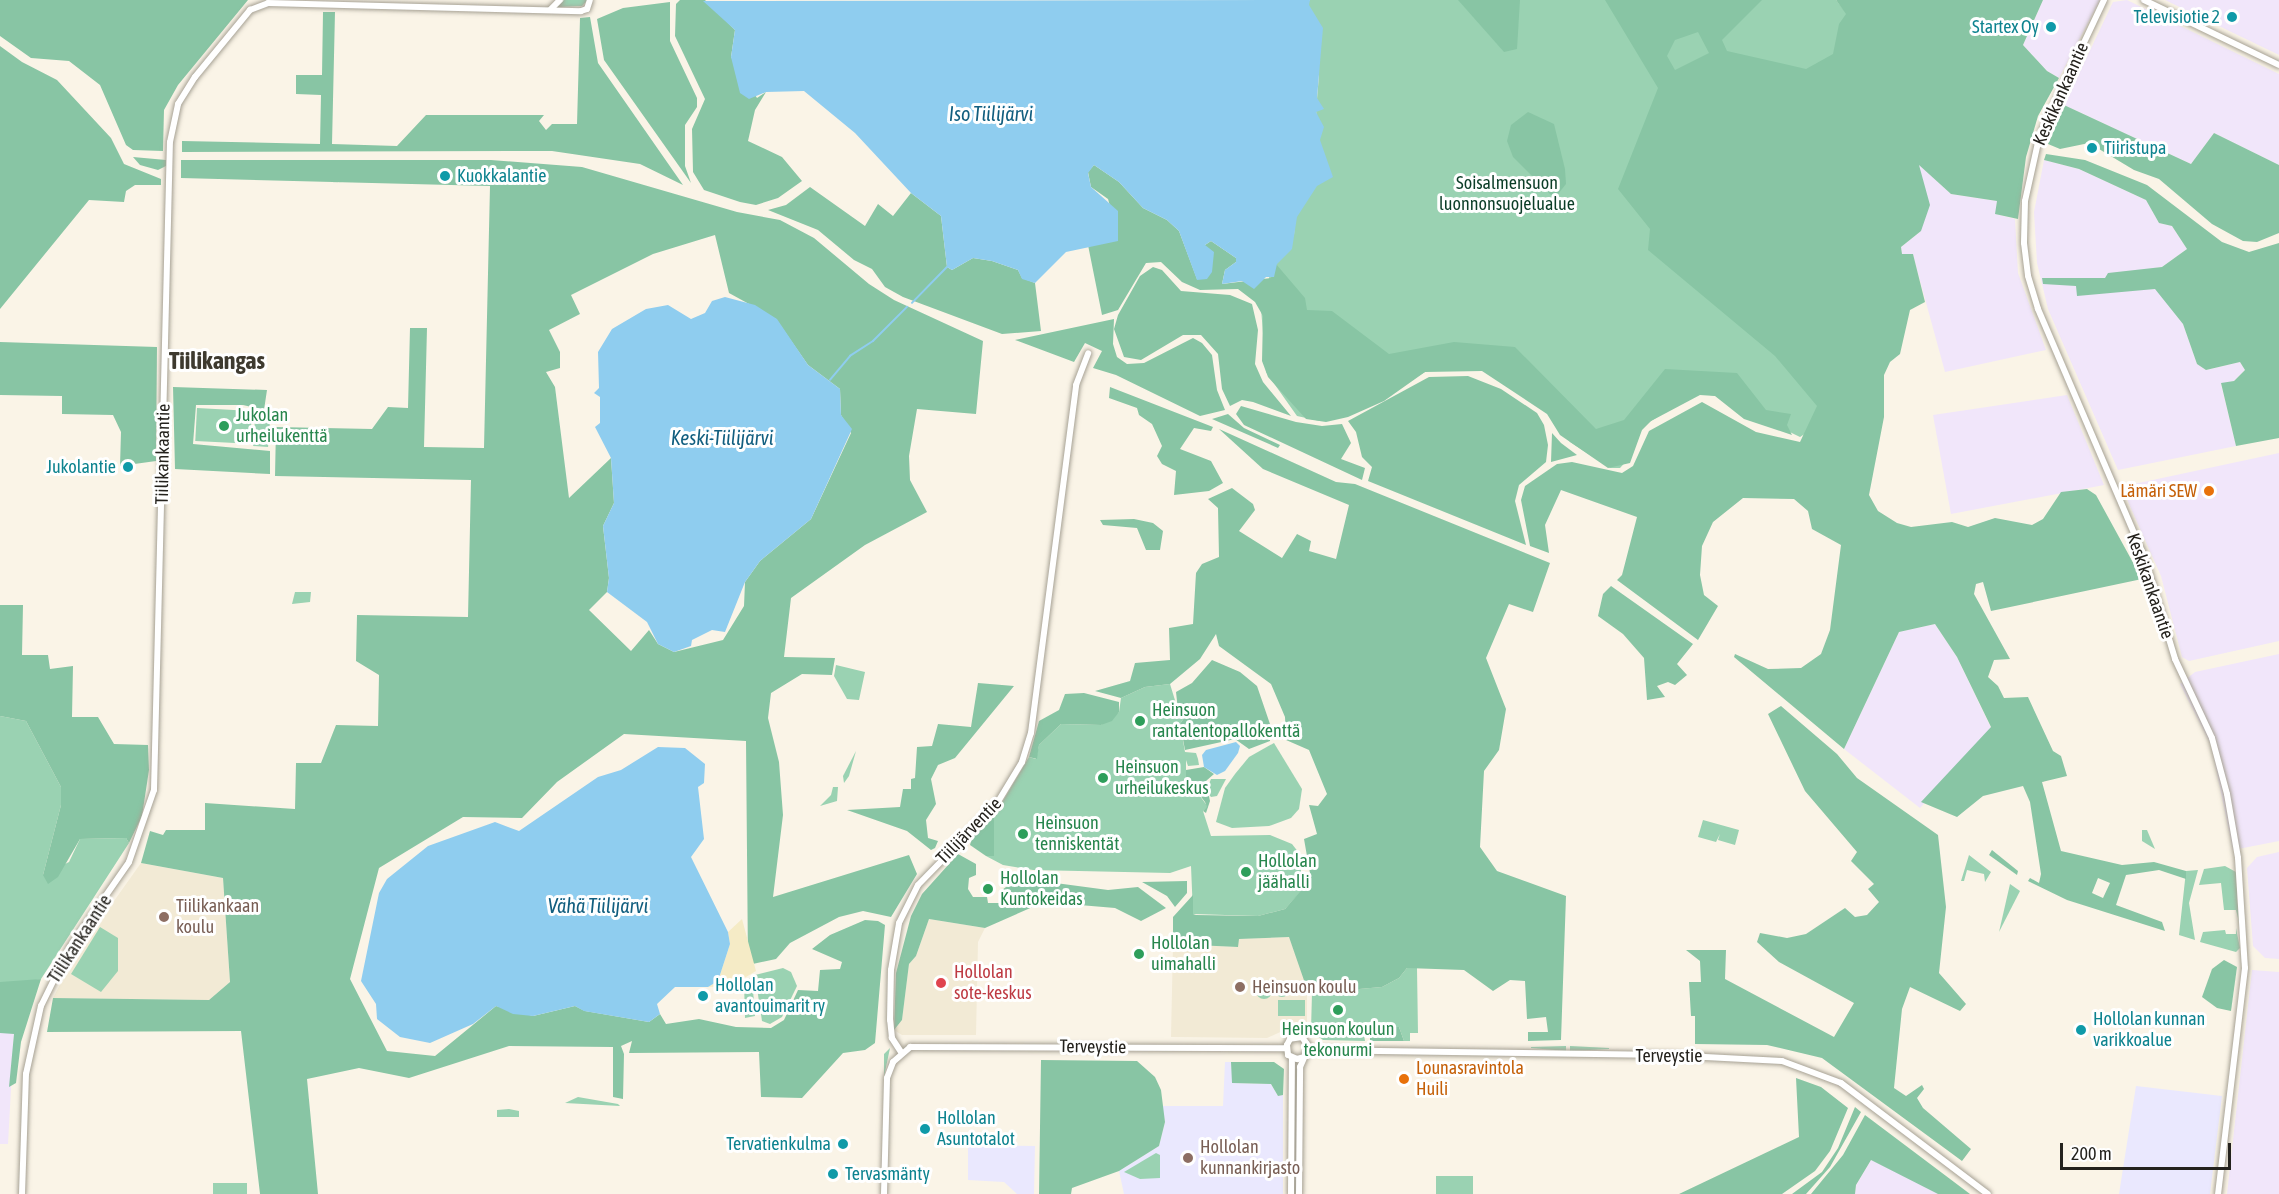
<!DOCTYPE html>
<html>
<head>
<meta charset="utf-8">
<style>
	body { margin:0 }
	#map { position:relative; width:2279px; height:1194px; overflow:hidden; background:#faf4e7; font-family:"Asap Condensed",sans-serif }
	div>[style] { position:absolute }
	.commercial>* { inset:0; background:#eae8fe }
	.industrial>* { inset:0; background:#f1e6fa }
	.built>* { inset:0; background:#f2ead5 }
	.green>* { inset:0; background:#9ad2b2; transform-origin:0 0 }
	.round { border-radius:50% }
	.forest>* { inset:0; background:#88c5a4 }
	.sand>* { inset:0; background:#f5ebc6 }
	.water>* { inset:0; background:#8fcdef }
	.stream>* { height:1.5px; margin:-0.75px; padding:0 0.75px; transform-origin:0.75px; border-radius:0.75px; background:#8fcdef }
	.roads { filter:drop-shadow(0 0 2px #a6a194) drop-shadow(0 0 2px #a6a194) }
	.secondary>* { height:6px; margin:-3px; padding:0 3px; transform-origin:3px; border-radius:3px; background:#fff }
	.dots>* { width:16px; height:16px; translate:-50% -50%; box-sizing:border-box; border:3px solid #fff; border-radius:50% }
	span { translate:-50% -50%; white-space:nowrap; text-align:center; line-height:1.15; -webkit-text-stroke:6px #fff; paint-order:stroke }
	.culture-label { font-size:18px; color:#0d838f }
	.right { translate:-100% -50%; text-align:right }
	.left { translate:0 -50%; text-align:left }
	.street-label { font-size:18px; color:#24221d }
	.park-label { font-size:18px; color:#0b3d27 }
	.leisure-label { font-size:18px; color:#27864d }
	.food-label { font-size:18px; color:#c56008 }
	.education-label { font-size:18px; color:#785e54 }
	.health-label { font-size:18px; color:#be3a42 }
	.water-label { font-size:20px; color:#115e7f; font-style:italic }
	.district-label { font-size:24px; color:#3e3a2f; font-weight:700 }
	.scale { position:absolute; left:2060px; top:1143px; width:171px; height:27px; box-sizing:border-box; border:3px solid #24221d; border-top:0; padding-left:8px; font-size:18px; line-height:21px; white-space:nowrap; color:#24221d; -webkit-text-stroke:4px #fff; paint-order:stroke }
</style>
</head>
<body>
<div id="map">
	<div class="commercial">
		<i style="clip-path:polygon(1225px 1062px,1231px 1062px,1233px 1083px,1271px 1084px,1278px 1096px,1283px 1095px,1283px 1194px,1124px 1194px,1119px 1171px,1159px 1146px,1165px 1122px,1162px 1106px,1223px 1106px)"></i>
		<i style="clip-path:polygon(2136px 1086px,2222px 1096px,2210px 1194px,2119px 1194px)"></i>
		<i style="clip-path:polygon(968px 1145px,1035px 1146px,1034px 1194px,1017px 1194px,1004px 1182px,968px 1180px)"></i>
	</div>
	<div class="industrial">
		<i style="clip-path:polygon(2043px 0,2100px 0,2059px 78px,2047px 71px,2023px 45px)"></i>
		<i style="clip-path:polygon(2127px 0,2279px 74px,2279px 165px,2214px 133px,2191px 164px,2064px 105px,2113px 2px)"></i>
		<i style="clip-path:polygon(2165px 0,2279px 0,2279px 55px)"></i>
		<i style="clip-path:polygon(2044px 160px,2079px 169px,2146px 200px,2159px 223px,2172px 226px,2187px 249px,2162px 267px,2141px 270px,2183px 324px,2197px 364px,2206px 370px,2240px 362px,2245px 370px,2234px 381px,2221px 384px,2236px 446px,2118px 470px,2048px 309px,2037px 263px,2034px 212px)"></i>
		<i style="clip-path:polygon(1918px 164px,1951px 194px,1997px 201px,1996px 214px,2015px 219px,2018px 273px,2046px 350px,1945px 372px,1913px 255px,1902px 255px,1901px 247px,1921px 231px)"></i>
		<i style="clip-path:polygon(2067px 395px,2104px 485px,1951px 514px,1933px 415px)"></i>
		<i style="clip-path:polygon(2279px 453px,2279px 641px,2189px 661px,2182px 657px,2161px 576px,2125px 495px,2134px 484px)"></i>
		<i style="clip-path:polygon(1935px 624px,1957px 657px,1991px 728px,1920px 808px,1844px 749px,1899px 632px)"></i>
		<i style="clip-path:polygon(2279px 654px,2279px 841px,2233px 850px,2211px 745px,2180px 684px,2195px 672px)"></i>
		<i style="clip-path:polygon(2279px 852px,2279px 959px,2265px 958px,2253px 946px,2247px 868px,2257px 857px)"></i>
		<i style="clip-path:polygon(2252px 970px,2279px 972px,2279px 1194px,2227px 1194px)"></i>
		<i style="clip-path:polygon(0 1033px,14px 1033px,8px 1144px,0 1144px)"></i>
		<i style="clip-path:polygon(1871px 1160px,1924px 1185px,1938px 1194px,1855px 1194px,1856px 1185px)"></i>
	</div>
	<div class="built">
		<i style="clip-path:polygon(141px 863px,223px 878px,230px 982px,209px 1000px,53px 998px,75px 956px)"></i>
		<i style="clip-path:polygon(929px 919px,985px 928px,978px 942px,976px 1035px,902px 1035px,894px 1030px,902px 1020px,909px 964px,916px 956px)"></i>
		<i style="clip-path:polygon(1289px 937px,1307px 985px,1307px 1026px,1289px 1028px,1267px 1038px,1171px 1037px,1173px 944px,1238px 947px,1238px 939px)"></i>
	</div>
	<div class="green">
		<i style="clip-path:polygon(562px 0,588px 0,582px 6px,557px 7px)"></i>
		<i style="clip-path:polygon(1310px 0,1836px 0,1847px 14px,1862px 397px,1800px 437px,1716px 396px,1696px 393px,1643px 426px,1631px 456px,1620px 468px,1610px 468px,1570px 442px,1548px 413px,1483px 370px,1432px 368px,1354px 413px,1320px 421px,1297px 416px,1266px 372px,1261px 308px,1272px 267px,1294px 235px,1295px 220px,1320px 140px,1316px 111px,1319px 75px,1307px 3px)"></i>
		<i style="left:197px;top:408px;width:55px;height:33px;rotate:3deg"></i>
		<i style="left:255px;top:419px;width:15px;height:27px;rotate:4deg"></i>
		<i style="clip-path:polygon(295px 592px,311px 592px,310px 602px,292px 604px)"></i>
		<i style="clip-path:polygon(836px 665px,865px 672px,859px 700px,847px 699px,834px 676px)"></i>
		<i style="clip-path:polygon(1170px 684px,1178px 710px,1186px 715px,1180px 724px,1185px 752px,1196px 753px,1198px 759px,1199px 765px,1188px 766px,1186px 760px,1186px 777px,1208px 807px,1203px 811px,1211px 836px,1270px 835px,1292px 844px,1299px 853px,1303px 889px,1285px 909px,1258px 916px,1193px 914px,1191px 866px,1170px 873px,1033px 870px,1003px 865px,986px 856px,994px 856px,994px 816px,1029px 757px,1036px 759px,1039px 745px,1061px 724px,1101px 725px,1119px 712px,1121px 698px,1145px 687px)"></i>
		<i style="clip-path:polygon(0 716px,26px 721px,61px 787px,61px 805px,43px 875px,69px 862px,80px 839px,126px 838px,129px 843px,41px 979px,26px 982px,0 982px)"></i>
		<i style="clip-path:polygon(1274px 743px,1302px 789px,1299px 809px,1291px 818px,1269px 826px,1232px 828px,1216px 822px,1225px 788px,1235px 774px,1249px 757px)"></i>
		<i style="clip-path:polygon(856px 751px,849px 776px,844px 783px,843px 776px)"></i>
		<i style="clip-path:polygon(1211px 779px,1226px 779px,1217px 796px,1211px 797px,1206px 791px)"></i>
		<i style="clip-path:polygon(833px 787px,838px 787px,837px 801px,820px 806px,831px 795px)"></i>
		<i style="clip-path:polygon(1703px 820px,1739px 830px,1735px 845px,1718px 840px,1720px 834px,1716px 842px,1698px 837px)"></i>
		<i style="clip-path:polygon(2142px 830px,2147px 830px,2155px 849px,2142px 841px)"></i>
		<i style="clip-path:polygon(1969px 855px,1991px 872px,1985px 882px,1984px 874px,1967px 870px,1964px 881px,1961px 881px)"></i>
		<i style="clip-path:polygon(2225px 866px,2236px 872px,2239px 922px,2236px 910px,2224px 910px,2221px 883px,2199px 885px,2204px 869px)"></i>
		<i style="clip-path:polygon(2198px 870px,2189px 903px,2195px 940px,2179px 935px,2186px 871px)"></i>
		<i style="clip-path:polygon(2010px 884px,2020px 891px,1999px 932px)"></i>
		<i style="clip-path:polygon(100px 927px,118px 938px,118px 971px,101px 992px,71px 974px)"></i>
		<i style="clip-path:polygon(2236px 928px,2240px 948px,2236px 952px,2200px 942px,2203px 932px,2225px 930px,2226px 934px,2236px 934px)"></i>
		<i style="clip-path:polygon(783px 968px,791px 972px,797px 986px,782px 1017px,770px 1024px,762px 1021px,755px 975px)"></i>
		<i style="clip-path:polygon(1407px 968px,1417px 968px,1418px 1033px,1410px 1033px,1410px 1041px,1404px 1041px,1399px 1027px,1311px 1030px,1312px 993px,1382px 987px,1399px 978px)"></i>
		<i style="clip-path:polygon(752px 977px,755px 1016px,745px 1018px,744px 982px)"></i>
		<i class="round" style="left:1256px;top:983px;width:16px;height:16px"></i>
		<i class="round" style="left:1275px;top:983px;width:14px;height:14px"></i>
		<i style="left:1278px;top:1000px;width:27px;height:16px"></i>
		<i style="clip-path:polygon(1315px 1034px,1364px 1034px,1365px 1041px,1323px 1040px)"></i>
		<i style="clip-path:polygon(1566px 1046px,1566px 1051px,1531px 1048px,1531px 1047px)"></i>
		<i style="clip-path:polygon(1570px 1046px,1609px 1048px,1609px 1049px,1570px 1051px)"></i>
		<i style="clip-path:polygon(890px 1048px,884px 1077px,884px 1099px,884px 1054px)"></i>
		<i style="clip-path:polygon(578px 1097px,618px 1104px,620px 1106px,565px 1103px)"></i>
		<i style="clip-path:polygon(509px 1109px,519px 1111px,519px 1117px,497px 1117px,497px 1110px)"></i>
		<i style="clip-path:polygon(1156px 1153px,1160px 1155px,1160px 1178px,1140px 1179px,1124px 1172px)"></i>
		<i style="left:1436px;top:1176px;width:37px;height:18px"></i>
		<i style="left:213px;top:1183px;width:34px;height:11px"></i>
	</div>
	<div class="forest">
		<i style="clip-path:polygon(0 0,248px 0,178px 85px,164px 110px,163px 151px,133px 150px,126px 145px,100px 85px,69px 61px,31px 58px,0 36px)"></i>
		<i style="clip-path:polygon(680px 0,705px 0,735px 30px,731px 57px,757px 98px,766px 92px,755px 110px,748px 141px,782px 157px,802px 181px,778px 198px,756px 205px,740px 202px,704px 190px,693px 172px,692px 129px,705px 99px,675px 36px,676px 4px)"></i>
		<i style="clip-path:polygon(1458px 0,1520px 0,1517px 49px,1504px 52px)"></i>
		<i style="clip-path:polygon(evenodd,1605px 0,1762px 0,1722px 40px,1727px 51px,1806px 69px,1833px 54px,1839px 24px,1846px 14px,1836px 0,2043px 0,2023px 45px,2047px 71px,2059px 78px,2038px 116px,2026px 157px,2018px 219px,1995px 214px,1997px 201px,1951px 194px,1919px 165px,1930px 205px,1921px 231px,1901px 247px,1902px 254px,1913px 254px,1925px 302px,1910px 310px,1900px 354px,1890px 362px,1884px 375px,1884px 417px,1869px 495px,1878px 511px,1897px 523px,1911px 527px,1952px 522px,1968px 527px,1995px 518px,2032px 525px,2043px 519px,2061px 492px,2087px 489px,2096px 495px,2142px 579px,1991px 611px,1983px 582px,1976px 584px,1974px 594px,2010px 659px,1994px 660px,1988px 677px,1998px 686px,2004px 698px,2028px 697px,2053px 751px,2061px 756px,2067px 776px,2042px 782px,2061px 851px,2122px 865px,2154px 862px,2186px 871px,2186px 879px,2159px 870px,2126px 875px,2116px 905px,2162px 922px,2165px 931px,2067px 900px,2028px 881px,2030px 878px,2039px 883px,2041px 874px,2030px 802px,2023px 786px,1983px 796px,1957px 817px,1921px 802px,1991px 727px,1957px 657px,1935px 624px,1899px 632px,1844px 749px,1734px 657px,1735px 654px,1768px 669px,1801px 668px,1821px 654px,1830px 630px,1841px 545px,1812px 529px,1808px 511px,1794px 499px,1743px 498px,1713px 522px,1702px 546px,1700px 575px,1704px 595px,1718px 606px,1698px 640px,1617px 580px,1622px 575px,1637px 517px,1561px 490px,1545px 525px,1549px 553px,1530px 546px,1521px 500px,1525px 486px,1557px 464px,1572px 462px,1622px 473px,1633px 466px,1649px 431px,1702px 402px,1756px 432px,1800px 442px,1817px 406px,1775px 356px,1648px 250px,1650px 229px,1618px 189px,1658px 88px,1605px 0,1698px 32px,1709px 53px,1675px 70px,1667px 56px,1675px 40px,1698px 32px,1605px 0,2098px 878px,2110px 883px,2103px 898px,2092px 893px,2098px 878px)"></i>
		<i style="clip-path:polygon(670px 2px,670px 41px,697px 98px,697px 107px,685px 125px,685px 166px,691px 183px,604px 60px,597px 19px,623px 8px)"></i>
		<i style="clip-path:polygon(323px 12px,335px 12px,332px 144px,397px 146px,426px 115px,544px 115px,539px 121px,546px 130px,552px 124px,577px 124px,580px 18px,590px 17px,598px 63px,683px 185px,640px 164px,552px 151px,182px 152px,182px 141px,320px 144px,321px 95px,296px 94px,296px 75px,322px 75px)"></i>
		<i style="clip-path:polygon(0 46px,22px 62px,57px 80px,111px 138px,124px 164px,161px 179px,161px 185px,135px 185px,126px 191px,124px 202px,89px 200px,0 309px)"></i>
		<i style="clip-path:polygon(2064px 105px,2191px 164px,2214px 133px,2279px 165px,2279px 233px,2257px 242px,2243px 241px,2212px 224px,2159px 179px,2134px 170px,2089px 143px,2060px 149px,2048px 144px)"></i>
		<i style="clip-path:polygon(1528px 112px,1554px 124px,1565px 169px,1566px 184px,1558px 194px,1551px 195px,1513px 157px,1507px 141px,1511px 125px)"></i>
		<i style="clip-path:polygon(2046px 154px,2085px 160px,2147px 185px,2222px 242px,2249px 252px,2279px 243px,2279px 438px,2236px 446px,2221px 383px,2234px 381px,2245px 370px,2240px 362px,2206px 370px,2197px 364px,2183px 324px,2155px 289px,2077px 296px,2076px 286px,2043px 284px,2042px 278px,2105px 278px,2108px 273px,2162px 267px,2187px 249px,2172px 226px,2159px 223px,2146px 200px,2079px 169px,2044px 160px)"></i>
		<i style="clip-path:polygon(133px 157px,166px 160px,166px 166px,158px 170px,140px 165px)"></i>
		<i style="clip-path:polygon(evenodd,181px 160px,491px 160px,582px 167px,737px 212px,780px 220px,814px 238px,869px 284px,894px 300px,983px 341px,976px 414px,917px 409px,909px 456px,910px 480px,927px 512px,865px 545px,791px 598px,784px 657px,835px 658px,832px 675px,802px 674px,771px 693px,768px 718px,779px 762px,783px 815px,773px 897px,909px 855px,917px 874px,891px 917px,863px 911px,839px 917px,790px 943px,776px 959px,748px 965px,746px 741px,624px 734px,557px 782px,522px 818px,463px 817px,379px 868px,350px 979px,387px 1051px,435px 1056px,496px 1006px,533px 1016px,575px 1006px,585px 1011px,649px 1022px,660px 1014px,666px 1024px,699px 1019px,736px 1027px,771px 1028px,784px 1020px,798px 990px,818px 991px,820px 970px,840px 969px,842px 962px,812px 949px,830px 935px,865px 920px,878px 921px,885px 925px,875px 1043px,865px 1050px,843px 1053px,802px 1098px,761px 1097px,759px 1052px,629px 1053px,632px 1041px,621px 1046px,624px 1054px,623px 1099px,613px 1097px,613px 1047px,509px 1046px,409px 1078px,359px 1068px,307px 1079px,318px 1194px,260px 1194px,241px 1031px,47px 1032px,53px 998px,209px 1000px,230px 982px,223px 878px,141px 863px,150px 831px,163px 835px,166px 830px,205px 830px,205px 803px,295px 809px,296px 763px,321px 763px,336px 725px,378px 726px,379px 675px,356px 661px,357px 615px,468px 617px,471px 480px,275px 476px,276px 427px,372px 429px,388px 407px,408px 408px,410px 328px,427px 328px,424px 447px,484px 448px,490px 186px,181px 178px,181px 160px,715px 235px,729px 293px,776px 319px,808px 365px,840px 389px,841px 415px,851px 433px,811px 519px,760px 561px,745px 582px,744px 606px,723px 640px,674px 652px,658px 644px,649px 630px,631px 651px,589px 610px,607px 592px,609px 578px,603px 526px,614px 503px,611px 458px,569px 498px,555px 387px,546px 372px,560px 368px,560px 352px,549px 330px,580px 314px,571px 295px,653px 254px,715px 235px)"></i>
		<i style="clip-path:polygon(1094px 165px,1119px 182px,1143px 208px,1167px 220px,1179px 231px,1197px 279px,1205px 245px,1211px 241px,1236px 258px,1236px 262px,1225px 270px,1222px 284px,1271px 278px,1276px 264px,1305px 298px,1307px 310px,1332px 311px,1389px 354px,1454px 342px,1515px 347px,1596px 429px,1624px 420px,1665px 369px,1737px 373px,1766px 410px,1791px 414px,1787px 425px,1792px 435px,1744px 419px,1715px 396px,1700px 395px,1651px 421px,1642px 430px,1630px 463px,1608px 468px,1560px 435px,1547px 414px,1482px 371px,1425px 372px,1384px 401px,1348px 417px,1326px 422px,1306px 419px,1268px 377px,1262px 361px,1263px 316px,1255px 302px,1238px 289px,1200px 290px,1182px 282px,1161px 262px,1146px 263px,1118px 310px,1102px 315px,1088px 245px,1116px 227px,1108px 199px,1091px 187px,1088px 172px)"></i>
		<i style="clip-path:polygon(810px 187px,865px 226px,878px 204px,893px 216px,911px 193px,941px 216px,947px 267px,952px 270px,973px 258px,992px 261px,1018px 270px,1022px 278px,1035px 283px,1041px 331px,1002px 334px,903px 297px,885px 287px,872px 269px,854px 260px,818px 230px,768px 210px,786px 205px)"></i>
		<i style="clip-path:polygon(1153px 267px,1162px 270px,1181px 291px,1230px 295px,1252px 304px,1258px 330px,1255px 364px,1263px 382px,1291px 416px,1253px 402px,1242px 400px,1230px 406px,1222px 389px,1218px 354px,1201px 335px,1183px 335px,1141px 360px,1124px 357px,1114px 329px,1118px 315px,1140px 276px)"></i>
		<i style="clip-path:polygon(1114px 319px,1113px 344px,1117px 357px,1127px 364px,1144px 363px,1193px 338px,1202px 343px,1212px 355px,1217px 390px,1225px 410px,1200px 416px,1116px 375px,1093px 368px,1102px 351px,1085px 343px,1074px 362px,1015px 340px)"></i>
		<i style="clip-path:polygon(0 342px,157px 347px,156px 461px,120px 466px,121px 432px,113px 415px,62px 414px,62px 396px,0 395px)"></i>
		<i style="clip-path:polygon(1468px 376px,1501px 389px,1537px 413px,1544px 425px,1548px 445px,1546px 462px,1519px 485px,1515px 501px,1526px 545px,1368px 481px,1372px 467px,1362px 457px,1356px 432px,1348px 421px,1429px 377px)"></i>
		<i style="clip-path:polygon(173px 387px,267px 390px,264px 410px,243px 405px,196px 405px,193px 444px,270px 451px,270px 474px,175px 469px)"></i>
		<i style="clip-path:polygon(1110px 387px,1213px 427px,1211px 431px,1194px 428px,1180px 449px,1211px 461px,1223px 483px,1209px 491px,1174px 495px,1176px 471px,1162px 464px,1157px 456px,1162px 446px,1152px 424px,1139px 415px,1137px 408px,1109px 398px)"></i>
		<i style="clip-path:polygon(1241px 406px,1296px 422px,1322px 426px,1342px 424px,1351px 443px,1341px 459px,1365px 468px,1362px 480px,1244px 425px,1236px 414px)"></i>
		<i style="clip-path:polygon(1228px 414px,1244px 428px,1280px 445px,1278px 448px,1212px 419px)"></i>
		<i style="clip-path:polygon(1219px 429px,1336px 482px,1355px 484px,1550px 563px,1533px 612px,1509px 604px,1486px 658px,1506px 709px,1499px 750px,1484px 771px,1480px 847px,1497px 871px,1566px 896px,1561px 1040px,1528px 1041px,1528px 1032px,1548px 1032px,1546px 1017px,1527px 1019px,1525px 981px,1510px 980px,1493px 991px,1464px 970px,1407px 968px,1399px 978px,1382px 987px,1314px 993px,1307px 989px,1289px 937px,1239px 939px,1238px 947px,1173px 944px,1173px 917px,1193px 895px,1193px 914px,1196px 915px,1258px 916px,1285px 909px,1311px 879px,1304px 839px,1317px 834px,1309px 805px,1318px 806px,1327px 794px,1309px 750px,1286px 740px,1285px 717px,1271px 684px,1219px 646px,1216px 634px,1200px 659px,1170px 684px,1145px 687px,1121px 698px,1095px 691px,1130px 681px,1135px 663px,1170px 660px,1169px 628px,1193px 624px,1196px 573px,1202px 564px,1219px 557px,1218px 508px,1208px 499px,1232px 488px,1253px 504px,1255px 510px,1239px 531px,1282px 558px,1297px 534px,1311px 541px,1309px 551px,1336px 559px,1349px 505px,1263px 469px)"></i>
		<i style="clip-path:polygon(1552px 433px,1561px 443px,1577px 455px,1551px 462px)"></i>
		<i style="clip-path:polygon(1134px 519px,1153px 523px,1163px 531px,1160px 550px,1146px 550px,1137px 528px,1103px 525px,1100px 520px)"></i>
		<i style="clip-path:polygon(1611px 586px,1693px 644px,1677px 664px,1687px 675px,1675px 685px,1668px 682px,1657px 686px,1665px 697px,1647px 700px,1644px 658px,1623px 634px,1598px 616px,1603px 594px)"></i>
		<i style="clip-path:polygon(0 605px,23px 605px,22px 655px,48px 655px,50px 669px,73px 666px,72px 717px,98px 717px,114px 744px,148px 745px,149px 770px,142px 816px,129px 843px,126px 838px,80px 839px,58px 877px,48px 884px,43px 875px,61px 805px,61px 787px,26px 721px,0 716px)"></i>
		<i style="clip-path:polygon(1212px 660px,1240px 672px,1257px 686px,1271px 727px,1270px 741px,1249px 749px,1235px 739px,1185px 750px,1180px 724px,1186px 715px,1178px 710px,1176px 692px,1192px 683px)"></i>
		<i style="clip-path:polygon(978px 683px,1014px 686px,955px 758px,938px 765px,931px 779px,936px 804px,926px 820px,928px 838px,938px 841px,935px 848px,931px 850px,907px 831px,847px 810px,900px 807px,903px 789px,911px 789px,911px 779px,915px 778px,917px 747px,932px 746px,938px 724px,971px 727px)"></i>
		<i style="clip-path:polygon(1084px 693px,1119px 702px,1119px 712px,1112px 721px,1101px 725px,1061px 724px,1039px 745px,1037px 759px,1029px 757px,1039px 721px,1059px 710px,1065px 694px)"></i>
		<i style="clip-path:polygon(1781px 706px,1837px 754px,1857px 778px,1938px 835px,1946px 907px,1939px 973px,1966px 1004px,1960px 1011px,1910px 987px,1902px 1009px,1894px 1088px,1906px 1096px,1922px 1085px,1924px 1089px,1917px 1098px,1923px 1108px,1971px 1149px,1962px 1161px,1822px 1058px,1767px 1045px,1695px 1044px,1695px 1016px,1691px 1016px,1689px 982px,1701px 982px,1700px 961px,1686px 950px,1726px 950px,1725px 979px,1834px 1037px,1854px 1003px,1779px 962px,1757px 942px,1760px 933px,1787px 938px,1806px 934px,1845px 908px,1855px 917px,1867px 915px,1879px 902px,1868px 889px,1874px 884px,1851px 861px,1857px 852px,1805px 791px,1768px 714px)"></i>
		<i style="clip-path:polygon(1204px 767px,1214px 774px,1206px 781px,1210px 801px,1206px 813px,1203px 811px,1207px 807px,1205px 802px,1186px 777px,1186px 770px)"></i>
		<i style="clip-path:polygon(994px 816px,994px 856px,986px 856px,970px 845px,972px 837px)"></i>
		<i style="clip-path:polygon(1992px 850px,2018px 871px,2017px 875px,1989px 855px)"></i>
		<i style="clip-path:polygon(958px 854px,976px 864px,976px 875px,969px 878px,968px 889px,973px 897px,987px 897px,988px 903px,1001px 903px,1002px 890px,1018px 878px,1108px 890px,1138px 887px,1166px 908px,1141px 921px,1115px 908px,1044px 902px,985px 928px,929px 919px,916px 956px,909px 964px,902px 1020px,894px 1030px,896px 973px,911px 916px,922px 894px)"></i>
		<i style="clip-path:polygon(1187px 881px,1187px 893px,1175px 907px,1167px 896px,1142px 882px)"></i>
		<i style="clip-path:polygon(2224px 960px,2237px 967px,2231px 1011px,2217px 1008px,2202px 997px,2212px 969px)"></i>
		<i style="clip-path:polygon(41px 979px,21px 1042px,16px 1083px,9px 1087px,14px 1034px,0 1033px,0 982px)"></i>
		<i style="clip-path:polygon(1370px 1027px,1399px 1027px,1404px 1041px,1370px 1041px)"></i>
		<i style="clip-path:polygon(1041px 1060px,1137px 1061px,1155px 1077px,1161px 1090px,1165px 1122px,1159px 1146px,1119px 1171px,1072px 1188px,1071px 1194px,1039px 1194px)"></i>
		<i style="clip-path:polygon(1231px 1062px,1274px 1062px,1284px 1069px,1283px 1095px,1278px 1096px,1271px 1084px,1232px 1083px)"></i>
		<i style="clip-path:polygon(1796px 1078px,1821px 1087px,1848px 1108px,1830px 1151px,1815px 1171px,1782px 1194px,1679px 1194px,1799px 1137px)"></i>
		<i style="clip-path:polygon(1855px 1107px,1861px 1112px,1830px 1167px,1806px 1194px,1792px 1194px,1822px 1172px,1838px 1148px)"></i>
		<i style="clip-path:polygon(1865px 1115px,1970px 1194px,1938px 1194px,1871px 1160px,1856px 1185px,1855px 1194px,1811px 1194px,1843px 1155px)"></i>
	</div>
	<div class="sand">
		<i style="clip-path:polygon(742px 919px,756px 971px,731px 986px,708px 987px,718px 981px,730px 944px,728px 932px)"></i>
	</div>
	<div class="water">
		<i style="clip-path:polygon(1310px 0,1309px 5px,1323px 28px,1317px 98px,1324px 109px,1316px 112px,1324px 127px,1320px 140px,1333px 177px,1317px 186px,1297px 217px,1292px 249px,1277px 264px,1274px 277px,1266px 277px,1254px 289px,1242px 281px,1222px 284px,1225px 270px,1236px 262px,1236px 258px,1211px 241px,1205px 245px,1214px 252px,1212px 272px,1207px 279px,1197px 280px,1179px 231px,1167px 220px,1143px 208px,1119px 182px,1094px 165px,1088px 173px,1091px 187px,1118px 211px,1118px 241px,1066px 252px,1035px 283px,1022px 279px,1018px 270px,992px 261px,973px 258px,952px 270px,947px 267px,941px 216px,911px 193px,855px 133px,804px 91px,766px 92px,749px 99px,740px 93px,731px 57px,735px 30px,703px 1px)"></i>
		<i style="clip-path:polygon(725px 297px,755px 305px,777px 319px,808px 365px,840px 389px,841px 415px,852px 429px,811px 519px,760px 561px,745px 582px,725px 632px,712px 630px,692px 640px,691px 646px,674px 652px,658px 644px,647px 622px,607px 592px,609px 578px,603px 526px,614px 503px,611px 458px,595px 427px,600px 423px,600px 397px,594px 393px,599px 388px,598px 352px,612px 329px,646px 309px,668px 305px,691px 319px,705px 313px,712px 301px)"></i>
		<i style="clip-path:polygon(1236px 742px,1240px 746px,1238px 753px,1225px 771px,1217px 775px,1204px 767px,1202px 755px,1206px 750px)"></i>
		<i style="clip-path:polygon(658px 747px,685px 748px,705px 764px,704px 783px,698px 787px,704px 839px,691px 857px,728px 932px,730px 944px,718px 981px,708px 987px,675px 987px,657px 1004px,660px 1014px,649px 1022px,584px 1011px,575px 1006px,533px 1016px,513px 1014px,496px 1006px,473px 1024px,430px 1043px,400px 1037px,377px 1019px,376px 1004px,361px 981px,379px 893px,387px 879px,428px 846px,495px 822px,519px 831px,598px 777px,621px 770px)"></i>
	</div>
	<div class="stream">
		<i style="left:912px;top:303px;width:50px;rotate:-45.8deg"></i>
		<i style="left:830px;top:380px;width:31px;rotate:-50deg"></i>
		<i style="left:850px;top:356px;width:27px;rotate:-33deg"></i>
		<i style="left:873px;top:341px;width:48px;rotate:-45deg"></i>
	</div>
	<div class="roads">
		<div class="secondary">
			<i style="left:2104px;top:0;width:153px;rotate:115.2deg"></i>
			<i style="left:2039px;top:138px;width:65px;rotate:102.5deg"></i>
			<i style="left:2025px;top:201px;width:42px;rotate:91.4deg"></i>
			<i style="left:2024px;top:243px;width:33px;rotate:83deg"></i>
			<i style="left:2028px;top:276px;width:34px;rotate:73deg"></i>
			<i style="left:2038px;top:309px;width:269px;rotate:66.8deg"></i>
			<i style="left:2144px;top:556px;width:108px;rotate:73.2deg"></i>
			<i style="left:2175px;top:659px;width:87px;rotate:64.9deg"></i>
			<i style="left:2212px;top:738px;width:58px;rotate:75deg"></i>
			<i style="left:2227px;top:794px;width:65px;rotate:80.2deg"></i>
			<i style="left:2238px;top:858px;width:110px;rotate:86.4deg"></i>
			<i style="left:2245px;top:968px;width:228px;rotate:96.8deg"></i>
			<i style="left:2144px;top:0;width:150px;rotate:25.7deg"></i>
			<i style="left:551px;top:9px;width:13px;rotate:-45deg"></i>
			<i style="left:1308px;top:1050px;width:359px;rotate:0.8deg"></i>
			<i style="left:1667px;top:1055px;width:115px;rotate:3deg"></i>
			<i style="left:1782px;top:1061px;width:63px;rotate:20.4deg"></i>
			<i style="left:1841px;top:1083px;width:184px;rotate:37.1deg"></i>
			<i style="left:901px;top:1052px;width:17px;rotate:-123deg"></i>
			<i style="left:892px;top:1038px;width:18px;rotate:-96deg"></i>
			<i style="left:890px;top:1020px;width:50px;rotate:-88.9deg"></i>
			<i style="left:891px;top:970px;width:48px;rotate:-80.3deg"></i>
			<i style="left:899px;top:923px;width:42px;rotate:-63.4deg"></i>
			<i style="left:918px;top:885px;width:112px;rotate:-45.7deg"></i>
			<i style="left:996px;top:805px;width:50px;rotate:-58.8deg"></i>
			<i style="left:1022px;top:762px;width:30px;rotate:-73deg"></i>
			<i style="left:1031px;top:733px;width:351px;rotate:-82.6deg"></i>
			<i style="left:1076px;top:385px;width:34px;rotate:-69deg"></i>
			<i style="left:22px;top:1194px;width:120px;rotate:-88.1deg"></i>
			<i style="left:26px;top:1074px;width:70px;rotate:-77.6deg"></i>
			<i style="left:41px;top:1006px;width:66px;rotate:-63.8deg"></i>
			<i style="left:70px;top:947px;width:103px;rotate:-55.2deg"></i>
			<i style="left:129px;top:862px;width:76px;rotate:-70.9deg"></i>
			<i style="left:154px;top:790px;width:648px;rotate:-88.59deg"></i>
			<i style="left:170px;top:142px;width:39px;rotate:-78deg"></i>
			<i style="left:178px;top:104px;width:32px;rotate:-58deg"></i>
			<i style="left:195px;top:77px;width:87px;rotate:-50.6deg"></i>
			<i style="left:250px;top:10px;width:19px;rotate:-21deg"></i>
			<i style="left:268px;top:3px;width:313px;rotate:1.5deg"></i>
			<i style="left:581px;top:11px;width:6px;rotate:-18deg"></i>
			<i style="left:587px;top:9px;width:9px;rotate:-72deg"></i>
			<i style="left:884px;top:1194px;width:116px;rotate:-88.5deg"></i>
			<i style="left:887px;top:1078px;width:17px;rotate:-69deg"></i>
			<i style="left:893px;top:1062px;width:23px;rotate:-41deg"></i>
			<i style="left:910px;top:1047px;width:376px;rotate:0.2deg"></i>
			<i style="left:1291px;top:1194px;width:136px;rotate:-89.6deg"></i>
			<i style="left:1299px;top:1194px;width:127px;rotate:-89.5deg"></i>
			<i style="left:1300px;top:1067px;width:22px;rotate:-66deg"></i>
			<i style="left:1309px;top:1047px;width:12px;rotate:-125deg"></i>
			<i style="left:1302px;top:1037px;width:12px;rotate:171deg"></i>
			<i style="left:1290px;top:1039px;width:7px;rotate:117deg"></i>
			<i style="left:1287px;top:1045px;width:10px;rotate:84deg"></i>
			<i style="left:1288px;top:1055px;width:10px;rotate:24deg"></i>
			<i style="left:1297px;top:1059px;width:7px;rotate:-16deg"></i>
		</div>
	</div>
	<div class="dots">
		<i style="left:2232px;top:17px;background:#0f9aa8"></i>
		<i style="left:2051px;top:27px;background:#0f9aa8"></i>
		<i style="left:2092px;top:148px;background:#0f9aa8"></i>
		<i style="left:445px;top:176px;background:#0f9aa8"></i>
		<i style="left:224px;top:426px;background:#2e9e5b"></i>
		<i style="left:128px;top:467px;background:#0f9aa8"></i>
		<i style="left:2209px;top:491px;background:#e8710a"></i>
		<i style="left:1140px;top:721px;background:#2e9e5b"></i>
		<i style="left:1103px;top:778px;background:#2e9e5b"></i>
		<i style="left:1023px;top:834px;background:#2e9e5b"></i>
		<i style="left:1246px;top:872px;background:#2e9e5b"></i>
		<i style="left:988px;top:889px;background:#2e9e5b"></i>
		<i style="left:164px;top:917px;background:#8d6e63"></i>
		<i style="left:1139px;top:954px;background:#2e9e5b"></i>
		<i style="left:941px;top:983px;background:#e0444e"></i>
		<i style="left:1240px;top:987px;background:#8d6e63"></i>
		<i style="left:703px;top:996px;background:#0f9aa8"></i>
		<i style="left:1338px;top:1010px;background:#2e9e5b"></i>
		<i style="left:2081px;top:1030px;background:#0f9aa8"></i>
		<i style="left:1404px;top:1079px;background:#e8710a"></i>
		<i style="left:925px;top:1129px;background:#0f9aa8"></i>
		<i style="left:843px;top:1144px;background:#0f9aa8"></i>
		<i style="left:1188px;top:1158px;background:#8d6e63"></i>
		<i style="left:833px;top:1174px;background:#0f9aa8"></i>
	</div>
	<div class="culture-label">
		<span class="right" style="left:2220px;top:17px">Televisiotie 2</span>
		<span class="right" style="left:2039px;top:27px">Startex Oy</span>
		<span class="left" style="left:2104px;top:148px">Tiiristupa</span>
		<span class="left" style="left:457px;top:176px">Kuokkalantie</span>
		<span class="right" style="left:116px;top:467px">Jukolantie</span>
		<span class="left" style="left:715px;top:996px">Hollolan<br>avantouimarit ry</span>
		<span class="left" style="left:2093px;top:1030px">Hollolan kunnan<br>varikkoalue</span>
		<span class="left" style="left:937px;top:1129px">Hollolan<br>Asuntotalot</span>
		<span class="right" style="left:831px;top:1144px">Tervatienkulma</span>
		<span class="left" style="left:845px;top:1174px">Tervasmänty</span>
	</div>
	<div class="street-label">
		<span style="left:2061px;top:94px;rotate:-66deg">Keskikankaantie</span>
		<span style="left:163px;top:454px;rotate:-89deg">Tiilikankaantie</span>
		<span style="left:2150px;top:586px;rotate:71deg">Keskikankaantie</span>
		<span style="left:969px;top:831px;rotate:-46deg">Tiilijärventie</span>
		<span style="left:80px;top:939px;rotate:-57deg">Tiilikankaantie</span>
		<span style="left:1093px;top:1047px;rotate:1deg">Terveystie</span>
		<span style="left:1669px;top:1056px">Terveystie</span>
	</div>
	<div class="park-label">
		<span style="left:1507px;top:194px">Soisalmensuon<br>luonnonsuojelualue</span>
	</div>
	<div class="leisure-label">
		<span class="left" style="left:236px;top:426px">Jukolan<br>urheilukenttä</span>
		<span class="left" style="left:1152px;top:721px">Heinsuon<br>rantalentopallokenttä</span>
		<span class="left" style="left:1115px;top:778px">Heinsuon<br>urheilukeskus</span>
		<span class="left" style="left:1035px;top:834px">Heinsuon<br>tenniskentät</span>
		<span class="left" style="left:1258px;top:872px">Hollolan<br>jäähalli</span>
		<span class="left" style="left:1000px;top:889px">Hollolan<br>Kuntokeidas</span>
		<span class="left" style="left:1151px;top:954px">Hollolan<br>uimahalli</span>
		<span style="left:1338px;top:1040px">Heinsuon koulun<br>tekonurmi</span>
	</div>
	<div class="food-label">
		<span class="right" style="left:2197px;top:491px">Lämäri SEW</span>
		<span class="left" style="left:1416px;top:1079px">Lounasravintola<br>Huili</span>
	</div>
	<div class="education-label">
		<span class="left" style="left:176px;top:917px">Tiilikankaan<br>koulu</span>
		<span class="left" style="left:1252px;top:987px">Heinsuon koulu</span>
		<span class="left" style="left:1200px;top:1158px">Hollolan<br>kunnankirjasto</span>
	</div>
	<div class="health-label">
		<span class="left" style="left:954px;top:983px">Hollolan<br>sote-keskus</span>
	</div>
	<div class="water-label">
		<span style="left:991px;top:113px">Iso Tiilijärvi</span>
		<span style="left:722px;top:437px">Keski-Tiilijärvi</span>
		<span style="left:598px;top:905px">Vähä Tiilijärvi</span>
	</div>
	<div class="district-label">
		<span style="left:217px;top:361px">Tiilikangas</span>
	</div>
	<div class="scale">200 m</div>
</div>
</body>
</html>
